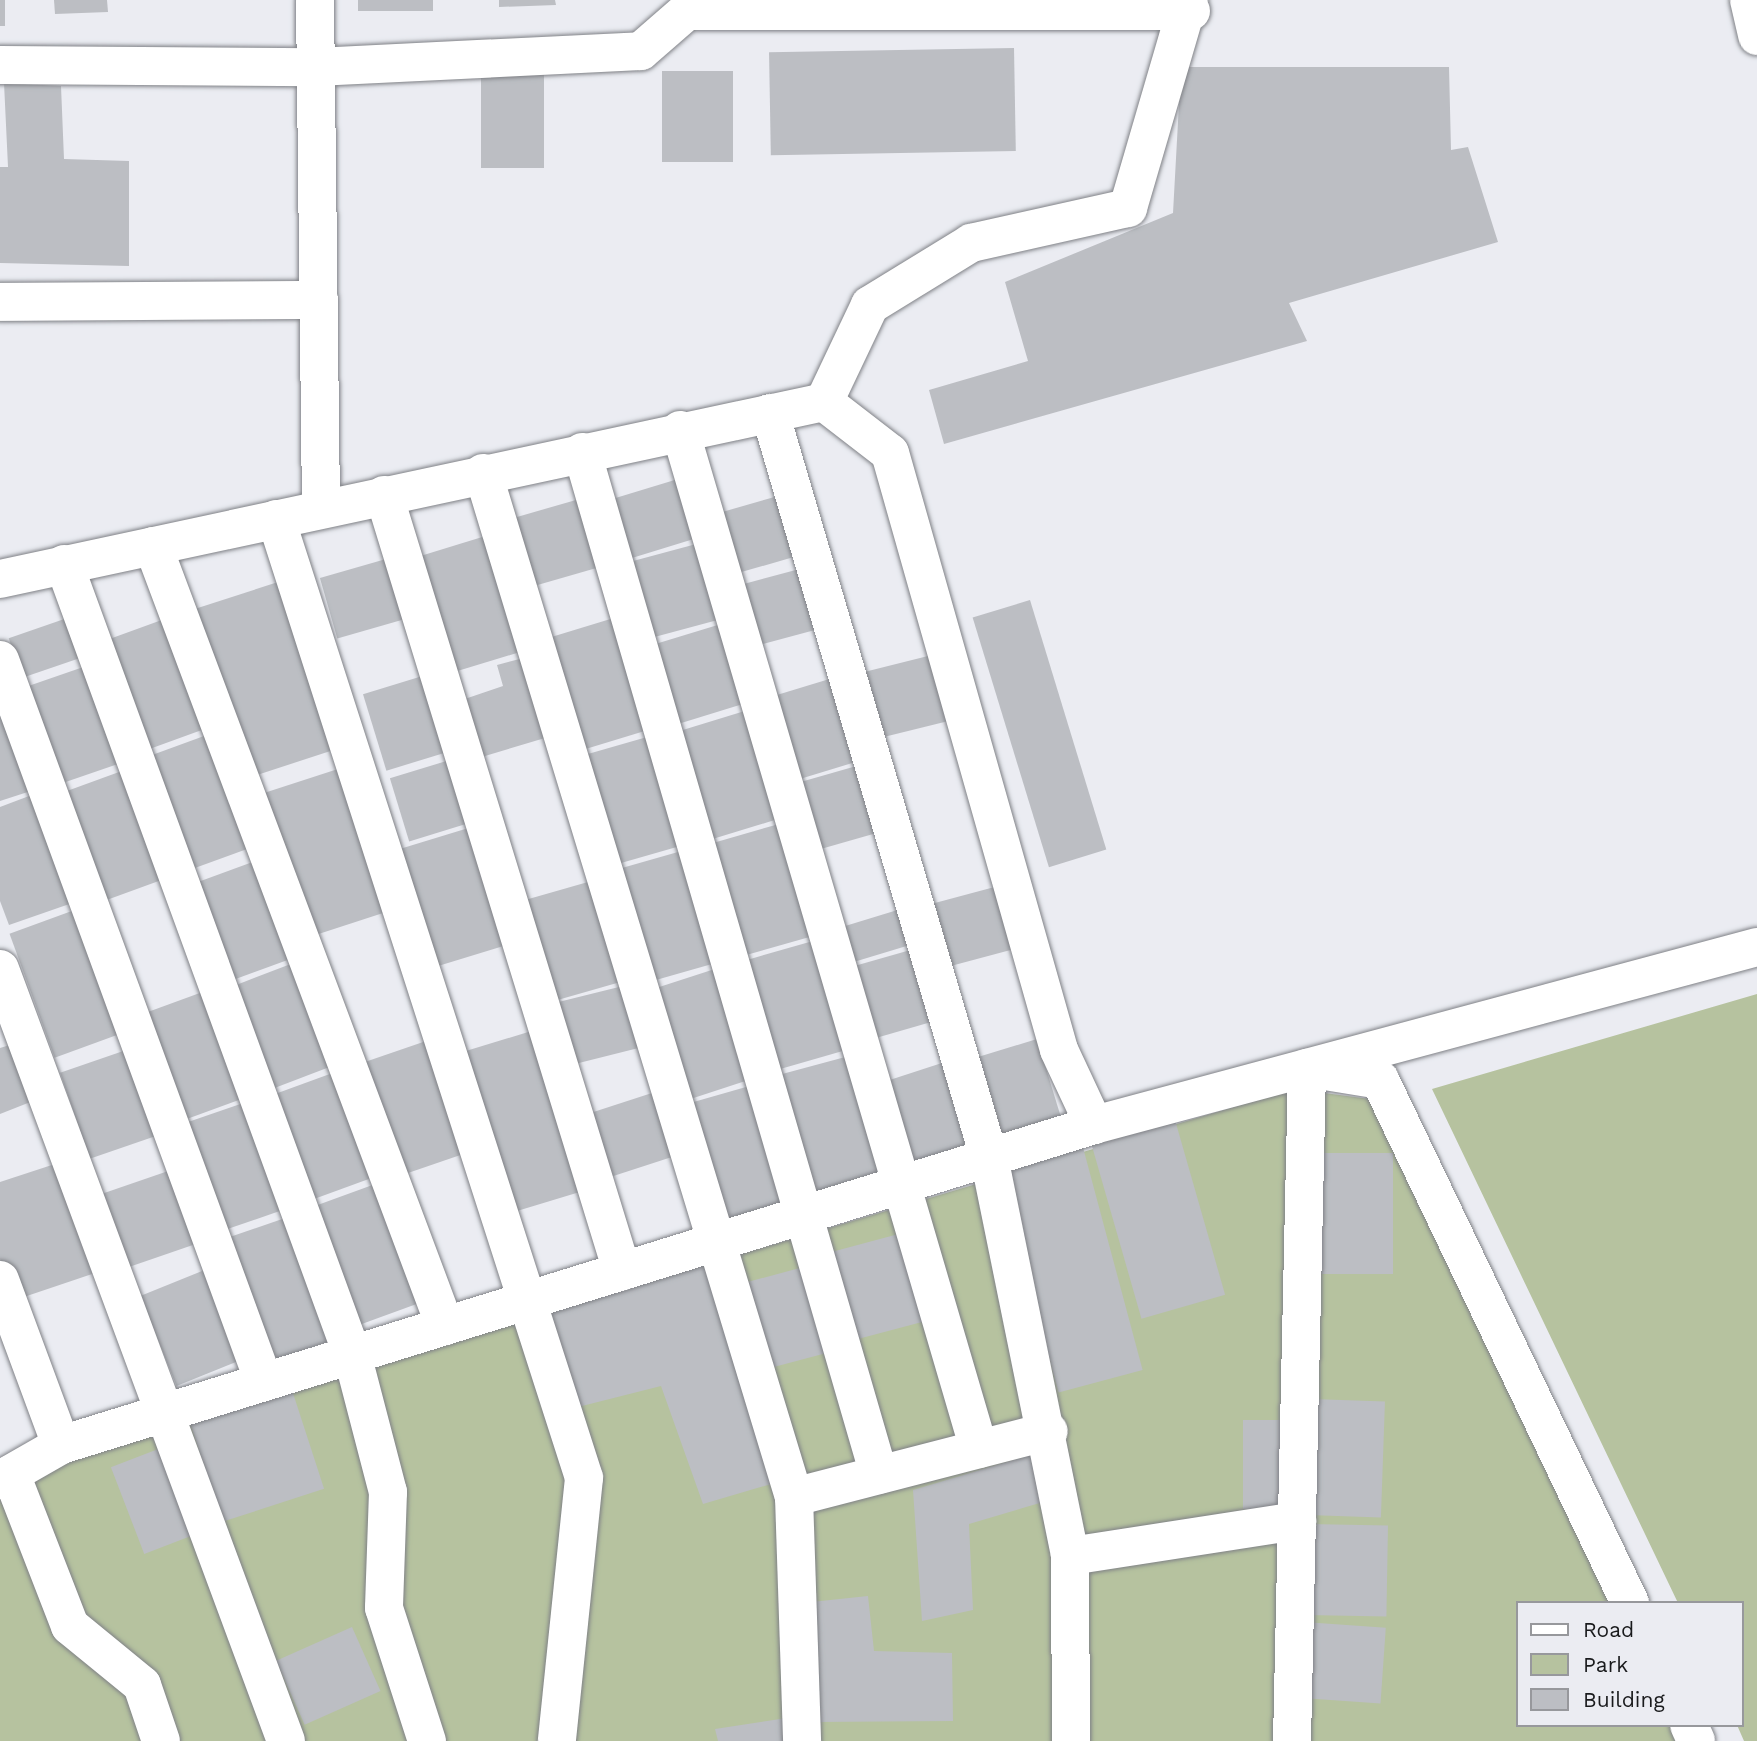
<!DOCTYPE html>
<html>
<head>
<meta charset="utf-8">
<style>
	body { margin:0 }
	#map { position:relative; width:1757px; height:1741px; overflow:hidden; background:#ebecf2; font-family:"Work Sans",sans-serif }
	div>[style] { position:absolute }
	.green>* { inset:0; background:#b6c29f }
	.building>* { inset:0; background:#bcbec3; transform-origin:0 0 }
	.roads { filter:drop-shadow(0 0 2px #7f8186) drop-shadow(0 0 2px #7f8186) }
	.minor>* { height:38px; margin:-19px; padding:0 19px; transform-origin:19px; border-radius:19px; background:#fff }
	span { translate:-50% -50%; white-space:nowrap; text-align:center; line-height:1.15; -webkit-text-stroke:5px #ebecf2; paint-order:stroke }
	.legend { position:absolute; left:1516px; top:1601px; width:228px; height:126px; box-sizing:border-box; background:#ebecf2; border:2px solid #97989c; margin:0; padding:9px 12px; list-style:none; font-size:21px; color:#191a1c }
	.legend li { display:flex; align-items:center; gap:14px; height:35px }
	.legend b { width:35px; border:2px solid #97989c }
</style>
</head>
<body>
<div id="map">
	<div class="green">
		<i style="clip-path:polygon(1757px 994px,1757px 1741px,1744px 1741px,1737px 1725px,1741px 1603px,1678px 1603px,1432px 1089px)"></i>
		<i style="clip-path:polygon(1294px 1089px,1370px 1099px,1612px 1603px,1517px 1603px,1517px 1725px,1671px 1725px,1678px 1741px,0 1741px,0 1495px,69px 1455px)"></i>
	</div>
	<div class="building">
		<i style="left:0;top:0;width:5px;height:26px"></i>
		<i style="clip-path:polygon(54px 0,107px 0,108px 12px,55px 14px)"></i>
		<i style="left:358px;top:0;width:75px;height:11px"></i>
		<i style="clip-path:polygon(499px 0,555px 0,556px 5px,499px 7px)"></i>
		<i style="left:1014px;top:48px;width:103px;height:245px;rotate:89deg"></i>
		<i style="clip-path:polygon(1181px 67px,1449px 67px,1451px 150px,1468px 147px,1498px 242px,1289px 303px,1307px 341px,944px 444px,929px 390px,1028px 361px,1005px 282px,1173px 213px)"></i>
		<i style="left:662px;top:71px;width:71px;height:91px"></i>
		<i style="left:481px;top:72px;width:63px;height:96px"></i>
		<i style="clip-path:polygon(4px 83px,61px 86px,64px 159px,129px 161px,129px 266px,0 263px,0 167px,8px 167px)"></i>
		<i style="left:678px;top:479px;width:62px;height:79px;rotate:73deg"></i>
		<i style="left:785px;top:494px;width:63px;height:77px;rotate:74deg"></i>
		<i style="left:583px;top:498px;width:71px;height:74px;rotate:74deg"></i>
		<i style="left:492px;top:534px;width:121px;height:74px;rotate:73deg"></i>
		<i style="left:700px;top:543px;width:79px;height:75px;rotate:75deg"></i>
		<i style="left:393px;top:557px;width:63px;height:76px;rotate:74deg"></i>
		<i style="left:807px;top:567px;width:63px;height:76px;rotate:75deg"></i>
		<i style="left:278px;top:582px;width:177px;height:90px;rotate:72deg"></i>
		<i style="left:1030px;top:600px;width:261px;height:60px;rotate:73deg"></i>
		<i style="left:73px;top:616px;width:42px;height:68px;rotate:71deg"></i>
		<i style="left:170px;top:617px;width:117px;height:71px;rotate:70deg"></i>
		<i style="left:617px;top:617px;width:117px;height:72px;rotate:73deg"></i>
		<i style="left:721px;top:624px;width:83px;height:72px;rotate:73deg"></i>
		<i style="left:932px;top:655px;width:68px;height:76px;rotate:76deg"></i>
		<i style="clip-path:polygon(531px 656px,555px 735px,475px 759px,453px 703px,503px 686px,497px 665px)"></i>
		<i style="left:92px;top:664px;width:103px;height:68px;rotate:71deg"></i>
		<i style="left:429px;top:674px;width:80px;height:69px;rotate:73deg"></i>
		<i style="left:836px;top:677px;width:87px;height:73px;rotate:73deg"></i>
		<i style="clip-path:polygon(0 685px,37px 789px,0 801px)"></i>
		<i style="left:748px;top:710px;width:113px;height:75px;rotate:73deg"></i>
		<i style="left:215px;top:732px;width:121px;height:72px;rotate:70deg"></i>
		<i style="left:654px;top:735px;width:114px;height:76px;rotate:74deg"></i>
		<i style="left:453px;top:759px;width:66px;height:66px;rotate:73deg"></i>
		<i style="left:860px;top:765px;width:70px;height:70px;rotate:74deg"></i>
		<i style="left:130px;top:768px;width:116px;height:70px;rotate:70deg"></i>
		<i style="left:341px;top:768px;width:151px;height:92px;rotate:72deg"></i>
		<i style="clip-path:polygon(37px 793px,78px 901px,9px 925px,0 901px,0 807px)"></i>
		<i style="left:779px;top:824px;width:117px;height:74px;rotate:74deg"></i>
		<i style="left:475px;top:826px;width:123px;height:83px;rotate:73deg"></i>
		<i style="left:685px;top:850px;width:117px;height:72px;rotate:74deg"></i>
		<i style="left:261px;top:859px;width:104px;height:75px;rotate:70deg"></i>
		<i style="left:595px;top:880px;width:105px;height:70px;rotate:74deg"></i>
		<i style="left:1002px;top:885px;width:65px;height:84px;rotate:75deg"></i>
		<i style="left:80px;top:908px;width:132px;height:75px;rotate:70deg"></i>
		<i style="left:904px;top:908px;width:37px;height:76px;rotate:73deg"></i>
		<i style="left:813px;top:941px;width:114px;height:74px;rotate:74deg"></i>
		<i style="left:914px;top:949px;width:75px;height:72px;rotate:74deg"></i>
		<i style="left:296px;top:962px;width:110px;height:75px;rotate:69deg"></i>
		<i style="left:721px;top:967px;width:116px;height:73px;rotate:72deg"></i>
		<i style="left:627px;top:985px;width:64px;height:82px;rotate:76deg"></i>
		<i style="left:208px;top:990px;width:114px;height:72px;rotate:70deg"></i>
		<i style="left:538px;top:1029px;width:168px;height:84px;rotate:73deg"></i>
		<i style="left:1037px;top:1039px;width:89px;height:66px;rotate:73deg"></i>
		<i style="left:429px;top:1040px;width:119px;height:74px;rotate:71deg"></i>
		<i style="clip-path:polygon(13px 1044px,33px 1101px,0 1114px,0 1048px)"></i>
		<i style="left:132px;top:1048px;width:91px;height:76px;rotate:71deg"></i>
		<i style="left:849px;top:1056px;width:126px;height:72px;rotate:75deg"></i>
		<i style="left:948px;top:1061px;width:89px;height:71px;rotate:72deg"></i>
		<i style="left:338px;top:1071px;width:112px;height:75px;rotate:70deg"></i>
		<i style="left:760px;top:1083px;width:126px;height:80px;rotate:74deg"></i>
		<i style="left:655px;top:1092px;width:67px;height:76px;rotate:72deg"></i>
		<i style="left:252px;top:1100px;width:114px;height:76px;rotate:71deg"></i>
		<i style="left:1173px;top:1113px;width:189px;height:87px;rotate:74deg"></i>
		<i style="left:1081px;top:1140px;width:238px;height:87px;rotate:75deg"></i>
		<i style="left:1312px;top:1153px;width:81px;height:121px"></i>
		<i style="clip-path:polygon(58px 1163px,98px 1272px,15px 1300px,0 1259px,0 1182px)"></i>
		<i style="left:174px;top:1169px;width:78px;height:86px;rotate:71deg"></i>
		<i style="left:378px;top:1183px;width:127px;height:73px;rotate:70deg"></i>
		<i style="left:291px;top:1216px;width:131px;height:74px;rotate:71deg"></i>
		<i style="left:906px;top:1232px;width:91px;height:81px;rotate:75deg"></i>
		<i style="clip-path:polygon(707px 1258px,771px 1484px,703px 1504px,661px 1386px,578px 1407px,544px 1307px)"></i>
		<i style="left:811px;top:1265px;width:89px;height:73px;rotate:75deg"></i>
		<i style="left:207px;top:1269px;width:97px;height:72px;rotate:68deg"></i>
		<i style="left:291px;top:1387px;width:107px;height:107px;rotate:72deg"></i>
		<i style="left:1312px;top:1399px;width:73px;height:116px;rotate:2deg"></i>
		<i style="left:1243px;top:1420px;width:48px;height:89px"></i>
		<i style="left:166px;top:1446px;width:93px;height:59px;rotate:69deg"></i>
		<i style="clip-path:polygon(1041px 1452px,1043px 1502px,969px 1524px,973px 1610px,922px 1621px,913px 1490px)"></i>
		<i style="left:1307px;top:1524px;width:81px;height:91px;rotate:1deg"></i>
		<i style="clip-path:polygon(868px 1596px,874px 1651px,952px 1653px,953px 1721px,814px 1722px,802px 1603px)"></i>
		<i style="left:1304px;top:1622px;width:82px;height:76px;rotate:4deg"></i>
		<i style="left:352px;top:1627px;width:70px;height:83px;rotate:66deg"></i>
		<i style="clip-path:polygon(793px 1717px,796px 1741px,718px 1741px,715px 1729px)"></i>
	</div>
	<div class="roads">
		<div class="minor">
			<i style="left:315px;top:0;width:509px;rotate:89.32deg"></i>
			<i style="left:1749px;top:0;width:37px;rotate:77deg"></i>
			<i style="left:0;top:65px;width:316px;rotate:0.4deg"></i>
			<i style="left:316px;top:67px;width:325px;rotate:-2.8deg"></i>
			<i style="left:641px;top:51px;width:61px;rotate:-41deg"></i>
			<i style="left:687px;top:11px;width:504px"></i>
			<i style="left:0;top:302px;width:319px;rotate:-0.4deg"></i>
			<i style="left:824px;top:402px;width:107px;rotate:-64.6deg"></i>
			<i style="left:870px;top:305px;width:119px;rotate:-31.5deg"></i>
			<i style="left:971px;top:243px;width:161px;rotate:-12.6deg"></i>
			<i style="left:1128px;top:208px;width:217px;rotate:-73.7deg"></i>
			<i style="left:770px;top:413px;width:776px;rotate:73.6deg"></i>
			<i style="left:989px;top:1157px;width:407px;rotate:78.5deg"></i>
			<i style="left:1070px;top:1556px;width:185px;rotate:89.7deg"></i>
			<i style="left:680px;top:430px;width:1062px;rotate:73.65deg"></i>
			<i style="left:582px;top:452px;width:1065px;rotate:73.81deg"></i>
			<i style="left:483px;top:473px;width:1070px;rotate:73.11deg"></i>
			<i style="left:794px;top:1497px;width:244px;rotate:88.1deg"></i>
			<i style="left:384px;top:495px;width:812px;rotate:72.95deg"></i>
			<i style="left:276px;top:519px;width:1007px;rotate:72.19deg"></i>
			<i style="left:584px;top:1478px;width:264px;rotate:95.9deg"></i>
			<i style="left:153px;top:546px;width:833px;rotate:69.48deg"></i>
			<i style="left:64px;top:564px;width:841px;rotate:69.97deg"></i>
			<i style="left:352px;top:1354px;width:143px;rotate:75.4deg"></i>
			<i style="left:388px;top:1492px;width:116px;rotate:92deg"></i>
			<i style="left:384px;top:1608px;width:140px;rotate:72.1deg"></i>
			<i style="left:0;top:579px;width:843px;rotate:-12.12deg"></i>
			<i style="left:824px;top:402px;width:83px;rotate:37.7deg"></i>
			<i style="left:890px;top:453px;width:620px;rotate:74.19deg"></i>
			<i style="left:1059px;top:1050px;width:83px;rotate:65deg"></i>
			<i style="left:1094px;top:1125px;width:686px;rotate:-15.03deg"></i>
			<i style="left:0;top:660px;width:769px;rotate:69.92deg"></i>
			<i style="left:0;top:969px;width:823px;rotate:69.67deg"></i>
			<i style="left:0;top:1280px;width:176px;rotate:69.7deg"></i>
			<i style="left:11px;top:1474px;width:163px;rotate:68.8deg"></i>
			<i style="left:70px;top:1626px;width:93px;rotate:39.3deg"></i>
			<i style="left:142px;top:1685px;width:59px;rotate:71.3deg"></i>
			<i style="left:0;top:1480px;width:70px;rotate:-29.8deg"></i>
			<i style="left:61px;top:1445px;width:1081px;rotate:-17.21deg"></i>
			<i style="left:794px;top:1497px;width:263px;rotate:-14.5deg"></i>
			<i style="left:1070px;top:1556px;width:230px;rotate:-8.8deg"></i>
			<i style="left:1689px;top:1725px;width:17px;rotate:66deg"></i>
			<i style="left:1292px;top:1741px;width:673px;rotate:-88.72deg"></i>
			<i style="left:1307px;top:1068px;width:74px;rotate:9.3deg"></i>
			<i style="left:1380px;top:1080px;width:580px;rotate:64.45deg"></i>
		</div>
	</div>
	<ul class="legend">
	<li><b style="height:9px;background:#fff"></b>Road</li>
	<li><b style="height:19px;background:#b6c29f"></b>Park</li>
	<li><b style="height:19px;background:#bcbec3"></b>Building</li>
	</ul>
</div>
</body>
</html>
